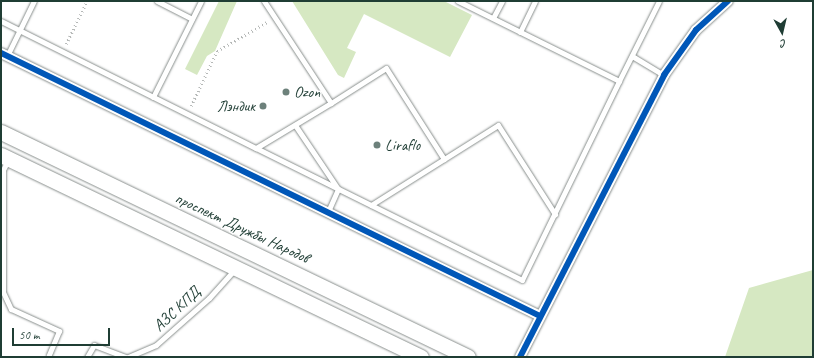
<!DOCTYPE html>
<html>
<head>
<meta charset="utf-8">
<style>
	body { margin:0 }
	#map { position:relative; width:814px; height:358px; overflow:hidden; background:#fff; font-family:Caveat,sans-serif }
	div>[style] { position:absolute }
	.green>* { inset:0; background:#d6e8c2 }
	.path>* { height:2.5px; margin-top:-1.25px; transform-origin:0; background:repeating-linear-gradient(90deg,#b6b9b8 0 1px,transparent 0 4px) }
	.roads { filter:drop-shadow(0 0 1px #898f8d) drop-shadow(0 0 1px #898f8d) }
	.service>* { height:5px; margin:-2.5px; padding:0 2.5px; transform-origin:2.5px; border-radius:2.5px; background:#fff }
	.minor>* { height:10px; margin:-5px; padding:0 5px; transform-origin:5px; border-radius:5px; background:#fff }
	.secondary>* { height:15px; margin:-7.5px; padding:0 7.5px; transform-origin:7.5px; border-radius:7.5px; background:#fff }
	.cycleway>* { height:6px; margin:-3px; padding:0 3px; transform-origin:3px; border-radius:3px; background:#0057b8 }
	.dots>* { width:11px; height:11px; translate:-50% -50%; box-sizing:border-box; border:2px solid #fff; border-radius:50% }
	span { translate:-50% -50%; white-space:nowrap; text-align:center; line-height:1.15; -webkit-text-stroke:3px #fff; paint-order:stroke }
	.poi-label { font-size:16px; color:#1f3d34 }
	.left { translate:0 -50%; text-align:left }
	.right { translate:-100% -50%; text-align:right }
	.street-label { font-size:16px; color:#1f3d34 }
	.frame { position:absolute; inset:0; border:2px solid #1f3d34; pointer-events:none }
	.north { position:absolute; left:762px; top:12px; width:40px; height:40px; -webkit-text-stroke:3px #fff; paint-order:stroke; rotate:172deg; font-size:11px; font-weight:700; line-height:16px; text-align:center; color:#1f3d34 }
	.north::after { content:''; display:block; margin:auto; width:14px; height:18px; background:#1f3d34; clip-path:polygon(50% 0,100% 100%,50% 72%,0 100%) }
	.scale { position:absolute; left:12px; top:328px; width:98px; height:18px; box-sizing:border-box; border:2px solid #1f3d34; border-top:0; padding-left:5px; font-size:12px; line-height:14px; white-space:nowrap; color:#1f3d34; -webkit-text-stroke:3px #fff; paint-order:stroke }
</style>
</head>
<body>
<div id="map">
	<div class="green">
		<i style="clip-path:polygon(219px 1px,237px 1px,215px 51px,207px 56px,197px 75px,185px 69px)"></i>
		<i style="clip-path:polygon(292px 1px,444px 1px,472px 15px,450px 57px,364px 14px,347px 48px,356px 52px,344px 78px,338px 75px)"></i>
		<i style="clip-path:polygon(813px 270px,813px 357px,725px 357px,749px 288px)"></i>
	</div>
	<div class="path">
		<i style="left:66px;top:44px;width:48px;rotate:-64deg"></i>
		<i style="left:191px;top:106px;width:61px;rotate:-64.7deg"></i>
		<i style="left:217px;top:51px;width:58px;rotate:-30.1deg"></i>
	</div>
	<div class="roads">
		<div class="service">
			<i style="left:157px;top:1px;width:39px;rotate:27deg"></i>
			<i style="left:458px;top:1px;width:180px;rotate:26.4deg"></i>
			<i style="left:619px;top:81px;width:89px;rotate:-63.4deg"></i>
			<i style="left:493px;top:18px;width:19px;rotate:-62deg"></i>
			<i style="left:1px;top:21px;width:285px;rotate:26.5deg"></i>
			<i style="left:256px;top:148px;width:87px;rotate:-31deg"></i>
			<i style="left:331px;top:103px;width:122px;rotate:-123.3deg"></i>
			<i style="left:520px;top:32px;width:34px;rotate:-64deg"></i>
			<i style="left:7px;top:56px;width:61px;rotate:-63.9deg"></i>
			<i style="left:632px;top:56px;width:37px;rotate:31deg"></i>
			<i style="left:153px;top:97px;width:107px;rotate:-63.4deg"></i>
			<i style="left:331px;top:103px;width:65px;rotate:-32.5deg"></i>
			<i style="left:386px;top:68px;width:108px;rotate:57.5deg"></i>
			<i style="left:295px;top:125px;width:77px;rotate:56.1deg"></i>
			<i style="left:338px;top:189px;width:24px;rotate:114deg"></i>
			<i style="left:256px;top:148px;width:297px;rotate:26.4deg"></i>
			<i style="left:522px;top:280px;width:221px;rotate:-64deg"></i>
			<i style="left:8px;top:160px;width:11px;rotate:117deg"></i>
			<i style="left:3px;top:170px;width:122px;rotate:90deg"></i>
			<i style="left:3px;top:292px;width:19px;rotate:65deg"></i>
			<i style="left:11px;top:309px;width:53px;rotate:24.6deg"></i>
			<i style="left:59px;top:331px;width:26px;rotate:113deg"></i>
			<i style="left:371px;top:205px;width:150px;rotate:-32.2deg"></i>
			<i style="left:498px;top:125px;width:106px;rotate:57.4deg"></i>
			<i style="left:87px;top:357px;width:14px;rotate:-60deg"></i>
			<i style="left:94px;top:345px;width:34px;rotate:21deg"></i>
			<i style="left:128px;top:357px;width:30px;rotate:-23deg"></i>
			<i style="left:156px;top:345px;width:71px;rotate:-41.6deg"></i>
			<i style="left:209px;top:298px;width:39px;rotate:-48deg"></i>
		</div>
		<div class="minor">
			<i style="left:1px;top:53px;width:600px;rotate:26.01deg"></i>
			<i style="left:520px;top:357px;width:317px;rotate:-62.9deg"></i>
			<i style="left:664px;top:75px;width:55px;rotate:-54.6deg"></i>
			<i style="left:696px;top:30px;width:43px;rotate:-42.2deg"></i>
		</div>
		<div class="secondary">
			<i style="left:1px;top:132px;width:518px;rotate:25.72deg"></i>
			<i style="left:1px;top:155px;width:466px;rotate:25.7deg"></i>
		</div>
	</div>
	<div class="cycleway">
		<i style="left:1px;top:53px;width:600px;rotate:26.01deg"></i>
		<i style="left:520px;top:357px;width:317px;rotate:-62.9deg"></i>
		<i style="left:664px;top:75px;width:55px;rotate:-54.6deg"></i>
		<i style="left:696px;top:30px;width:43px;rotate:-42.2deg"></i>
	</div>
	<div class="dots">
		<i style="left:286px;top:92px;background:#6d817b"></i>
		<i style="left:263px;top:106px;background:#6d817b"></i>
		<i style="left:377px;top:145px;background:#6d817b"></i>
	</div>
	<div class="poi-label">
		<span class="left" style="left:294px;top:92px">Ozon</span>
		<span class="right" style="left:255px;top:106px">Лэндик</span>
		<span class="left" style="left:385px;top:145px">Liraflo</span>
	</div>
	<div class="street-label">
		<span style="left:242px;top:228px;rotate:25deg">проспект Дружбы Народов</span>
		<span style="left:177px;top:309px;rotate:-43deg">АЗС КПД</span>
	</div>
	<div class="frame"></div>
	<div class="north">С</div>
	<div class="scale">50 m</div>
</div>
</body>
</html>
